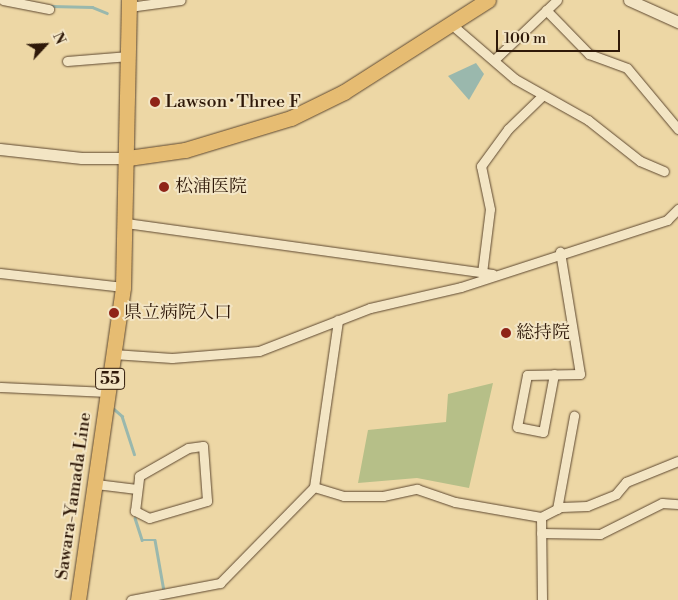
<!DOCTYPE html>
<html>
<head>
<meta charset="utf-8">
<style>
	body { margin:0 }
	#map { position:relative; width:678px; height:600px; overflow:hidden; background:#edd7a5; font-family:"Libre Bodoni","Noto Serif JP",serif }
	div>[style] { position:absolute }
	.green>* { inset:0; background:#b6bf88 }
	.water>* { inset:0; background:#9ab8ad }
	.stream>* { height:2.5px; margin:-1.25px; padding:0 1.25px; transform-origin:1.25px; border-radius:1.25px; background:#9ab8ad }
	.roads { filter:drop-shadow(0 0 1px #5e4830) drop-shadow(0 0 1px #5e4830) }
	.minor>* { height:9px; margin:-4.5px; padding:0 4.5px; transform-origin:4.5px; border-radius:4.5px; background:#f3e5c4 }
	.tertiary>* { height:11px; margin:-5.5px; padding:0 5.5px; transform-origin:5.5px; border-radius:5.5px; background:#f3e5c4 }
	.primary>* { height:15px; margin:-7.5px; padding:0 7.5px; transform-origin:7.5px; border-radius:7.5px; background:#e6bc72 }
	.dots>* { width:14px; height:14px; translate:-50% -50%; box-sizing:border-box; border:2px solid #f3e5c4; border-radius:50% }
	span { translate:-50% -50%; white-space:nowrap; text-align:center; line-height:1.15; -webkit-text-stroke:4px #f3e5c4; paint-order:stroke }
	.shield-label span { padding:1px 4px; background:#f3e5c4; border:1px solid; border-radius:4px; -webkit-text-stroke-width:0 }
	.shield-label { font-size:16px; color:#2f1909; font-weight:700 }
	.poi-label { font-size:18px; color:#2f1909 }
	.left { translate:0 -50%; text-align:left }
	.street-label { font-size:18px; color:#2f1909 }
	.north { position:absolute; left:20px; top:20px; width:50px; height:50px; -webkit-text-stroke:4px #f3e5c4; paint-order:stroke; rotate:65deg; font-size:14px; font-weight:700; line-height:20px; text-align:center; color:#2f1909 }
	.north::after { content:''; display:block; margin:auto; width:18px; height:22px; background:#2f1909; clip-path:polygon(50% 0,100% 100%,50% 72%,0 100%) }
	.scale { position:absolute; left:496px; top:30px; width:124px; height:22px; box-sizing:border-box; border:2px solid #2f1909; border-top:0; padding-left:6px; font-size:15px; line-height:18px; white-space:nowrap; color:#2f1909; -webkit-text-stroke:4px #f3e5c4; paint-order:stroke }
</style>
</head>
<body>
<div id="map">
	<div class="green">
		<i style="clip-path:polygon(493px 383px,469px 488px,417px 478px,358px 483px,368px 430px,446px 422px,448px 394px)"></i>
	</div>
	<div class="water">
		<i style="clip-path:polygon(476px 63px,484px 74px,469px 100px,448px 76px)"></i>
	</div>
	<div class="stream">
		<i style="left:51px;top:6px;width:41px;rotate:1.4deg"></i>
		<i style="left:92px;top:7px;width:16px;rotate:22deg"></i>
		<i style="left:114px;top:409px;width:11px;rotate:41deg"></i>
		<i style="left:122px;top:416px;width:40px;rotate:72deg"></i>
		<i style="left:135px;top:518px;width:23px;rotate:72deg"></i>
		<i style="left:142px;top:540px;width:13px"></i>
		<i style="left:155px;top:540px;width:52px;rotate:80deg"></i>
	</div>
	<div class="roads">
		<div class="minor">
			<i style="left:3px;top:0;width:47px;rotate:11.1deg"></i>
			<i style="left:129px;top:7px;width:52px;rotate:-7.7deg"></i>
			<i style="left:546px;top:10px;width:62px;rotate:45.7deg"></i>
			<i style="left:589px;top:54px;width:40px;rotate:20.2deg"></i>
			<i style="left:627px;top:68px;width:80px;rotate:50.1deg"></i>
			<i style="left:451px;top:24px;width:84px;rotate:40.7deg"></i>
			<i style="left:515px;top:79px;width:84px;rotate:29.3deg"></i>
			<i style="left:588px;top:120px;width:66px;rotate:38.3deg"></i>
			<i style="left:640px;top:161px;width:26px;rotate:23deg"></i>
			<i style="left:494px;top:60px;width:87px;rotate:-43.6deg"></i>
			<i style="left:67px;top:61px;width:62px;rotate:-4.6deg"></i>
			<i style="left:126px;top:223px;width:370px;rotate:7.9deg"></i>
			<i style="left:0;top:273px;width:124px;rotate:6.5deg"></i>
			<i style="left:482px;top:273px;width:64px;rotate:-82.9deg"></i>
			<i style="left:490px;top:209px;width:44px;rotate:-101.8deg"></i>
			<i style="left:481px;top:166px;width:46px;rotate:-53.9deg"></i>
			<i style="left:508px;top:129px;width:47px;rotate:-44.1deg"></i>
			<i style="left:113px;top:354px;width:59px;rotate:3.9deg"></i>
			<i style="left:172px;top:358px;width:87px;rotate:-4.6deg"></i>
			<i style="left:259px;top:351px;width:119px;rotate:-21.2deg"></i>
			<i style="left:370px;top:308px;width:93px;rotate:-13deg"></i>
			<i style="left:461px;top:287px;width:217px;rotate:-18deg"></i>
			<i style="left:667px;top:220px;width:16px;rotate:-45deg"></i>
			<i style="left:554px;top:374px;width:59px;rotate:100.7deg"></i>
			<i style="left:543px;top:432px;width:26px;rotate:-169deg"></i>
			<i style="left:517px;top:427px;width:53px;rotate:-79.1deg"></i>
			<i style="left:527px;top:375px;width:53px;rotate:-1.1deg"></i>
			<i style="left:580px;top:374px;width:124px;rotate:-99.3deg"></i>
			<i style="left:0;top:387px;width:108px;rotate:2.7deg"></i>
			<i style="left:203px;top:446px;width:55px;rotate:85.8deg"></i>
			<i style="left:207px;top:501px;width:60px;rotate:163.7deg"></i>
			<i style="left:149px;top:518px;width:16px;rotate:-153deg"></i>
			<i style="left:135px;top:511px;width:35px;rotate:-83deg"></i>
			<i style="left:139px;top:476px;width:56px;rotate:-29.7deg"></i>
			<i style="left:188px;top:448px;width:15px;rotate:-8deg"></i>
			<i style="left:96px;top:484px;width:41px;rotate:7deg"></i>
			<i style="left:314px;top:487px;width:31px;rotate:17deg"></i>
			<i style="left:344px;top:496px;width:39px"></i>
			<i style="left:383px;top:496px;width:35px;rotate:-12deg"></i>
			<i style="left:417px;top:489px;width:40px;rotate:18.9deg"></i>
			<i style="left:455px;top:502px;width:87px;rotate:9.9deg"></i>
			<i style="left:541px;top:517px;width:22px;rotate:-27deg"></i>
			<i style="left:561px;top:507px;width:26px;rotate:-2deg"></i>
			<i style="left:587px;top:506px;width:31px;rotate:-22deg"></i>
			<i style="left:616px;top:494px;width:16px;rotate:-50deg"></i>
			<i style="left:626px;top:482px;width:56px;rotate:-22deg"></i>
			<i style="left:557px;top:509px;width:95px;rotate:-79.6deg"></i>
			<i style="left:541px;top:517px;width:83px;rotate:89.3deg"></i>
			<i style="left:541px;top:533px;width:59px;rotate:1deg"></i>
			<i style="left:600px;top:534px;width:69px;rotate:-26.6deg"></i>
			<i style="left:662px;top:503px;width:16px;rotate:4deg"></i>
			<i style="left:131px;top:600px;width:91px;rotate:-10.8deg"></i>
			<i style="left:220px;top:583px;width:134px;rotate:-45.6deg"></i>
			<i style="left:314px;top:487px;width:169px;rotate:-81.8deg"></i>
		</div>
		<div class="tertiary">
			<i style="left:629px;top:0;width:54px;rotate:24.2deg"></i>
			<i style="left:0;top:149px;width:82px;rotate:6.3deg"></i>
			<i style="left:82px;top:158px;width:46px"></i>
		</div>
		<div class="primary">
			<i style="left:128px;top:158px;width:58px;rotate:-8deg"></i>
			<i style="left:185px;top:150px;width:111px;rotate:-16.8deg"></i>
			<i style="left:291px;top:118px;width:59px;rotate:-26.1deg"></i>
			<i style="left:344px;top:92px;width:171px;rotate:-32.6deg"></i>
			<i style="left:78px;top:600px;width:316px;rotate:-81.8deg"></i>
			<i style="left:123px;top:287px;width:287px;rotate:-88.8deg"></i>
		</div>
	</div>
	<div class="dots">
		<i style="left:155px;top:102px;background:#8f2418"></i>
		<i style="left:164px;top:187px;background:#8f2418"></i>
		<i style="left:114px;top:313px;background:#8f2418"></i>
		<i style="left:506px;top:333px;background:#8f2418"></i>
	</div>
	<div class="shield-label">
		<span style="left:110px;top:379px">55</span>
	</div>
	<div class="poi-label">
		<span class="left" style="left:165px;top:102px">Lawson･Three F</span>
		<span class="left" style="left:175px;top:187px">松浦医院</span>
		<span class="left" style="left:124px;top:313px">県立病院入口</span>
		<span class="left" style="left:516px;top:333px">総持院</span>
	</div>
	<div class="street-label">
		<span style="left:74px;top:496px;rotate:-82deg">Sawara-Yamada Line</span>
	</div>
	<div class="north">N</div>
	<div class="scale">100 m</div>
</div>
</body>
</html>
